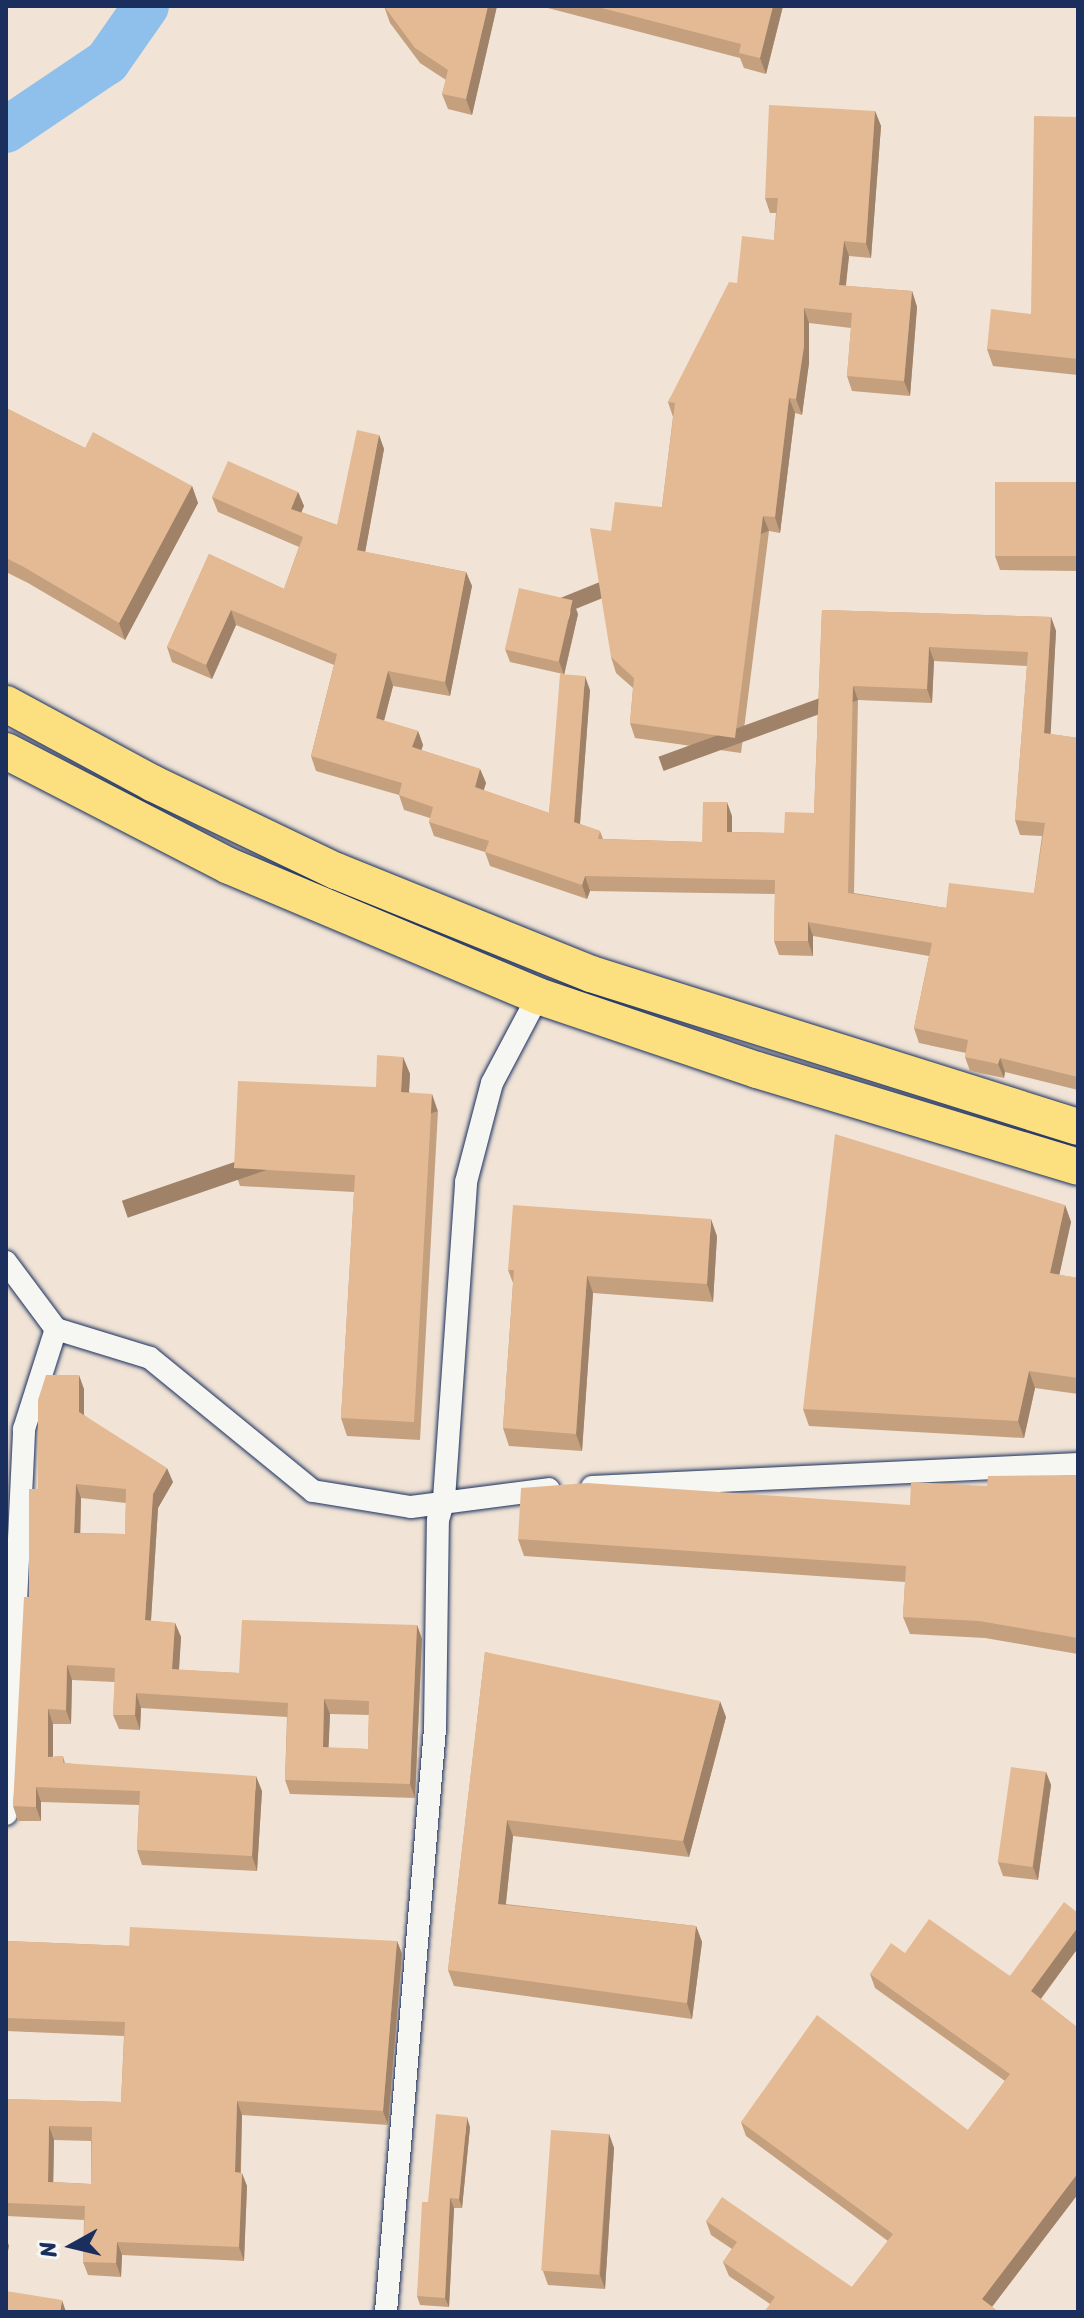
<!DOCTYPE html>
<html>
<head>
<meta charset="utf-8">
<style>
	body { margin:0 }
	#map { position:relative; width:1084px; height:2318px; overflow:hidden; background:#f1e4d6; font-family:Sriracha,sans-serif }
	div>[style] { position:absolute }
	.river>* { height:46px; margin:-23px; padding:0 23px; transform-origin:23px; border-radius:23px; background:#8fc0eb }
	.roads { filter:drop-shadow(0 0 2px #1b2f5e) drop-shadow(0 0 2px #1b2f5e) }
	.street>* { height:22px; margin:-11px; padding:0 11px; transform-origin:11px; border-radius:11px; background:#f6f6f2 }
	.primary>* { height:36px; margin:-18px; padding:0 18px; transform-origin:18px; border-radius:18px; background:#fce080 }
	.wall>* { inset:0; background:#c4a07f }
	.shaded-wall>* { inset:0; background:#a08268; transform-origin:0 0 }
	.building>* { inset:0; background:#e4ba94; transform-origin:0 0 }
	span { translate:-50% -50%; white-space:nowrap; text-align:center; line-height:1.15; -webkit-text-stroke:8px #f6f6f2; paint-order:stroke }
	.frame { position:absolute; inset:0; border:8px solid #1b2f5e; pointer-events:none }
	.north { position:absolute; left:32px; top:2206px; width:80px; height:80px; -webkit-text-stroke:6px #f6f6f2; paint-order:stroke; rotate:262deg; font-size:22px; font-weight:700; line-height:32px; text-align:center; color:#1b2f5e }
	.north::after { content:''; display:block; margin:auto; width:28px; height:36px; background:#1b2f5e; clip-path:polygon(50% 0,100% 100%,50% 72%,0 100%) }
</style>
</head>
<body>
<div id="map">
	<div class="river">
		<i style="left:6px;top:130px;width:122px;rotate:-34deg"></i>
		<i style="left:107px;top:62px;width:68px;rotate:-55.1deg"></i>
	</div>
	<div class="roads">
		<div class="street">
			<i style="left:6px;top:1262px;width:84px;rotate:53.3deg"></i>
			<i style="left:56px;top:1329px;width:98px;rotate:17.1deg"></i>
			<i style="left:150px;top:1358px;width:210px;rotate:39.2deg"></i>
			<i style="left:313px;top:1491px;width:99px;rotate:9.3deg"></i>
			<i style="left:411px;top:1507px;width:139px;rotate:-7.4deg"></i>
			<i style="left:592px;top:1487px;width:487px;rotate:-2.7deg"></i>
			<i style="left:6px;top:1814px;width:385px;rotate:-87.3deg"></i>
			<i style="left:24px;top:1429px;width:105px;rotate:-72.3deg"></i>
			<i style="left:386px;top:2312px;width:586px;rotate:-85.2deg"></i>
			<i style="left:435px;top:1728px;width:208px;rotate:-89.2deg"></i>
			<i style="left:438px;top:1520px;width:22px;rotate:-74deg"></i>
			<i style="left:444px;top:1499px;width:318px;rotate:-86deg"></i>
			<i style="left:466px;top:1182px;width:102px;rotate:-75.3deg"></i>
			<i style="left:492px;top:1083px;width:98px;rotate:-62.1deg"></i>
		</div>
		<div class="primary">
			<i style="left:6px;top:704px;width:166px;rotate:28.4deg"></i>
			<i style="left:152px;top:783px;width:204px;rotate:25.6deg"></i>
			<i style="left:336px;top:871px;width:275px;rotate:22deg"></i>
			<i style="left:591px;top:974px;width:510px;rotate:17.44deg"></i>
			<i style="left:6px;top:751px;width:251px;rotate:27.3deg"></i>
			<i style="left:229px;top:866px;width:335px;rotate:22.8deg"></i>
			<i style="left:538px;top:996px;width:231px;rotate:18.7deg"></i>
			<i style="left:757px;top:1070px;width:335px;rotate:16.8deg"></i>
		</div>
	</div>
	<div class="wall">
		<i style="clip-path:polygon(384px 6px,497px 6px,472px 115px,448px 109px,442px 94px,446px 80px,420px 63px,390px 23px)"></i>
		<i style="clip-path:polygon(540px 6px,783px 6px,766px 74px,744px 68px,740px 58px)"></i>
		<i style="clip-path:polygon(875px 111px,881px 126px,871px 258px,849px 256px,846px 286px,912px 291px,917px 307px,910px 396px,852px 391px,847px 376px,851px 328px,809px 323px,809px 363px,802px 415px,795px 413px,780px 533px,769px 531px,741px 753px,635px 738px,630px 723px,633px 688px,616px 673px,611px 657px,611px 531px,662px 507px,673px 417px,668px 402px,737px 283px,774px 240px,776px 213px,770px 213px,765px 198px)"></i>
		<i style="clip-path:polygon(1078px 117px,1078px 375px,993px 366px,987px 349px,1031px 314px)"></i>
		<i style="clip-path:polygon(6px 408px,85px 448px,192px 486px,198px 503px,125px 640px,28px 583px,6px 572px)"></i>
		<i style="clip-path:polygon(evenodd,379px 435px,384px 449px,365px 552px,466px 572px,472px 586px,450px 696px,393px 686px,384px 721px,418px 731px,423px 745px,421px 750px,480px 769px,486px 783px,483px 790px,549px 813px,563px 674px,510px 662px,505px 649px,578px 614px,564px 675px,590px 690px,580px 824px,600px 831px,603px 839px,702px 842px,732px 816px,732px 832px,784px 833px,814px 813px,822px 610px,1051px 617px,1056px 631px,1050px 734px,1078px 738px,1078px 1090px,1005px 1072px,1004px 1078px,970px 1071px,965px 1057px,966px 1053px,919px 1043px,914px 1028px,929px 956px,813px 936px,813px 956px,779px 955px,774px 941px,775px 894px,590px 891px,587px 899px,490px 866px,485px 852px,434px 836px,429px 822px,430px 818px,404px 810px,399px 795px,316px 771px,311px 756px,334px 665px,236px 625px,212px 679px,172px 662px,167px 647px,209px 554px,284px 589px,299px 547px,218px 512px,212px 497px,298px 492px,304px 506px,301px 512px,337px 525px,379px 435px,934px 661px,1027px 666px,1015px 820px,1020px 835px,1042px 836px,1034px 893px,946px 908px,854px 893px,858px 700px,932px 703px,934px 661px)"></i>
		<i style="clip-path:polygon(1078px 482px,1078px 571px,1000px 570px,995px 556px)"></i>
		<i style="clip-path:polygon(403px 1057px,410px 1074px,409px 1092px,438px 1111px,420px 1440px,347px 1436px,341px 1418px,354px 1192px,240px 1186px,234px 1168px,376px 1087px)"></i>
		<i style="clip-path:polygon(1065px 1205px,1071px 1222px,1059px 1275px,1078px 1278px,1078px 1394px,1035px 1388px,1024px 1438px,809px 1426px,803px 1409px)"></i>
		<i style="clip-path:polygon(717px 1236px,713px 1302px,593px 1293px,582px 1451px,509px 1446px,503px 1428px,513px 1283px,508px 1270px)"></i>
		<i style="clip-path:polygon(evenodd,84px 1389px,84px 1415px,173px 1482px,158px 1508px,151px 1621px,175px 1623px,181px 1637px,179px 1670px,239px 1673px,417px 1625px,422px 1639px,415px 1798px,290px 1794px,285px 1780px,287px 1717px,141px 1708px,140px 1730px,119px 1729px,113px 1715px,115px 1682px,72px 1680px,71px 1724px,53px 1724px,53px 1757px,63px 1756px,65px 1763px,262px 1791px,257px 1871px,142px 1865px,137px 1850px,139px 1805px,41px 1802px,41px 1821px,18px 1821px,13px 1806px,38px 1489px,84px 1389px,81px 1498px,126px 1503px,125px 1534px,80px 1533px,81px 1498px,84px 1389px,330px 1714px,369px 1715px,368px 1749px,328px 1748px,330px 1714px)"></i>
		<i style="clip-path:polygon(1078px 1475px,1078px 1654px,985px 1638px,910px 1634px,903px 1617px,905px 1582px,524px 1556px,518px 1539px,910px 1505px,987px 1486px)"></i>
		<i style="clip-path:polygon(485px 1652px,726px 1717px,689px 1857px,513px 1836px,506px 1904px,696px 1926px,702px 1942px,692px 2019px,454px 1986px,448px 1970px)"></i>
		<i style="clip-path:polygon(1046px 1772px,1051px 1785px,1038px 1880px,1003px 1876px,998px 1862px)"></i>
		<i style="clip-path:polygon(1078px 1913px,1078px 1948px,1041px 1999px,1078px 2028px,1078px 2194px,992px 2307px,770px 2304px,729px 2276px,723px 2262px,732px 2249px,711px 2235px,706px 2221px,852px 2287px,888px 2241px,746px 2136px,741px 2122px,968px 2130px,1005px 2081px,875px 1988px,870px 1974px,905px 1953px,1010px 1976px)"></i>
		<i style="clip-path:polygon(evenodd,6px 1941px,129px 1946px,397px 1941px,402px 1954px,388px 2125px,242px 2115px,241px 2173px,247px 2186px,244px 2261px,122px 2255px,121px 2277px,88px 2275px,83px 2262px,84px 2220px,7px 2216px,6px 2099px,121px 2102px,124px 2036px,6px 2031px,6px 1941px,54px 2140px,91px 2141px,91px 2184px,53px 2182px,54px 2140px)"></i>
		<i style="clip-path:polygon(470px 2127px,462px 2208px,454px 2208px,449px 2307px,420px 2305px,417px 2296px,428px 2202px)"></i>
		<i style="clip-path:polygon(609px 2134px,614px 2148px,605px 2289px,548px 2285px,543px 2271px)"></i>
	</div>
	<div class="shaded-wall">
		<i style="clip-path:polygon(488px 6px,497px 6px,472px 115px,466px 99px)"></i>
		<i style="clip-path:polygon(773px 6px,783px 6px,766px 74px,760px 58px)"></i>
		<i style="clip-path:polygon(875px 111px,881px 126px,871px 258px,866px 243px)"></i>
		<i style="clip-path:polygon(844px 241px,849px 256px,844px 300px,839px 285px)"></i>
		<i style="clip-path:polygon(912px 291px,917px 307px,910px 396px,904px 381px)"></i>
		<i style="clip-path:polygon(804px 308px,809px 323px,809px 363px,802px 415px,796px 399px)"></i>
		<i style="clip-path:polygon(789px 398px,795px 413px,780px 533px,775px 517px)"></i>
		<i style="clip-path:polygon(379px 435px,384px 449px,363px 564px,357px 550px)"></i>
		<i style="clip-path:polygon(192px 486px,198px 503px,125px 640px,119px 623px)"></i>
		<i style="clip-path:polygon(298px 492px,304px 506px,297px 523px,291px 509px)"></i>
		<i style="left:763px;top:516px;width:16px;height:224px;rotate:68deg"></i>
		<i style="clip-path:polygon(466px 572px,472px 586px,450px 696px,445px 682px)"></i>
		<i style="clip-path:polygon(573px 600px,578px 614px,564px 675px,559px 661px)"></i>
		<i style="clip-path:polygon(231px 610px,236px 625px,212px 679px,206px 665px)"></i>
		<i style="clip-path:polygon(1051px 617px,1056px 631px,1050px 747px,1044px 733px)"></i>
		<i style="clip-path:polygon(929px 647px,934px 661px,932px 703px,927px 689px)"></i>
		<i style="clip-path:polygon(388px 671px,393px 686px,381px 732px,376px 718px)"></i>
		<i style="clip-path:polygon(585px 676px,590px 690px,579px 836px,574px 822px)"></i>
		<i style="left:853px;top:686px;width:15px;height:207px;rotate:70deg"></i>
		<i style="clip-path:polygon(418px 731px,423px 745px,418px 761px,412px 747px)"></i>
		<i style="clip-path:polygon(480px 769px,486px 783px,480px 802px,475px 787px)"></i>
		<i style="clip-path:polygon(727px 802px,732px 816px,732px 846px,727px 832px)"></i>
		<i style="clip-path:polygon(585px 876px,590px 891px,587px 899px,582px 885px)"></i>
		<i style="clip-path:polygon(808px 922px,813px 936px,813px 956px,808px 941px)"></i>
		<i style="clip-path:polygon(403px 1057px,410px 1074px,408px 1109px,401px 1092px)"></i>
		<i style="clip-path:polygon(1000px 1058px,1005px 1072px,1004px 1078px,998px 1064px)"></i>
		<i style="left:432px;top:1094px;width:18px;height:328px;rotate:71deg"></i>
		<i style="clip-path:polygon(1065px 1205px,1071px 1222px,1056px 1290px,1050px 1273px)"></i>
		<i style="clip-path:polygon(711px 1219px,717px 1236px,713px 1302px,707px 1284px)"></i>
		<i style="clip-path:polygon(587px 1276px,593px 1293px,582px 1451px,576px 1434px)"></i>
		<i style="clip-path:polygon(1029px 1371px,1035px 1388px,1024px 1438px,1018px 1421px)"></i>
		<i style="clip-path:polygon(79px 1375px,84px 1389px,84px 1426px,79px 1412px)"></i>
		<i style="clip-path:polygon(167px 1468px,173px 1482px,158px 1508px,150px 1635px,145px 1620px,153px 1494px)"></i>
		<i style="clip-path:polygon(76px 1484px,81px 1498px,80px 1547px,74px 1533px)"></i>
		<i style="clip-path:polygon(175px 1623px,181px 1637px,178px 1684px,172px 1669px)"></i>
		<i style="clip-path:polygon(417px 1625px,422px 1639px,415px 1798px,410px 1784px)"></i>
		<i style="clip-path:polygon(67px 1665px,72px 1680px,71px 1724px,66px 1710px)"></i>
		<i style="clip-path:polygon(136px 1693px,141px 1708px,140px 1730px,135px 1715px)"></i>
		<i style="clip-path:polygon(324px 1699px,330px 1714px,328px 1762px,323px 1747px)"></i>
		<i style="clip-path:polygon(720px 1701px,726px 1717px,689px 1857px,683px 1841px)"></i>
		<i style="clip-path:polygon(48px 1709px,53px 1724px,53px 1771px,48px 1757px)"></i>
		<i style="clip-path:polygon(1046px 1772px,1051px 1785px,1038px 1880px,1033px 1867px)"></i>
		<i style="clip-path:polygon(256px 1776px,262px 1791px,257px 1871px,252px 1856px)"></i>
		<i style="clip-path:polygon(36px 1787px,41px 1802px,41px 1821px,36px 1807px)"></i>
		<i style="clip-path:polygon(507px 1820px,513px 1836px,504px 1920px,498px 1904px)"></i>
		<i style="clip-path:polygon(696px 1926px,702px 1942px,692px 2019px,687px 2003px)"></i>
		<i style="clip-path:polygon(1078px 1927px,1078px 1948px,1036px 2005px,1031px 1991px)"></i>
		<i style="clip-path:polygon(397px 1941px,402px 1954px,388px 2125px,383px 2111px)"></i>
		<i style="clip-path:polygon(237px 2101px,242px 2115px,240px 2186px,235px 2172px)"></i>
		<i style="clip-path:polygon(467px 2117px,470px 2127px,462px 2208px,459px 2199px)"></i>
		<i style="clip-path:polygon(49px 2126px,54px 2140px,53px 2196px,48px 2182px)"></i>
		<i style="clip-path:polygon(609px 2134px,614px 2148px,605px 2289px,600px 2275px)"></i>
		<i style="clip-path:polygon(242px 2173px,247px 2186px,244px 2261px,239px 2247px)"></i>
		<i style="clip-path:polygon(1078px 2173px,1078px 2194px,988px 2312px,982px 2299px)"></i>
		<i style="clip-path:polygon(450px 2198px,454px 2208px,449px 2307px,445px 2298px)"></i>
		<i style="clip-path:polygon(6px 2237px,9px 2246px,6px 2262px)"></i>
		<i style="clip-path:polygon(117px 2242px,122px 2255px,121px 2277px,116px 2263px)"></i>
		<i style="clip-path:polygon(62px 2300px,66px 2312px,60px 2312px)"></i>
	</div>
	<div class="building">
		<i style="clip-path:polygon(384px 6px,488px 6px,466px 99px,442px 94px,448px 70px,415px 48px)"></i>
		<i style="clip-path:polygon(594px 6px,773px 6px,760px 58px,739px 53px,741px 44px)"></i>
		<i style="clip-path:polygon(769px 105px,875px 111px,866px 243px,844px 241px,839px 285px,912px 291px,904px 381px,847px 376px,852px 313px,804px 308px,804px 347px,796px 399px,789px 398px,775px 517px,763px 516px,735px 738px,630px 723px,634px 678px,611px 657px,590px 528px,611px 531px,615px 502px,662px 507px,675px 403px,668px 402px,729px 282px,737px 283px,742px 236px,774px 240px,778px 198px,765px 198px)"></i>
		<i style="clip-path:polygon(1034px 116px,1078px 117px,1078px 359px,987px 349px,991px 309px,1031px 314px)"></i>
		<i style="clip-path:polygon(6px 408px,85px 448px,93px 432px,192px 486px,119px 623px,22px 566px,6px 558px)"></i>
		<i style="clip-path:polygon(evenodd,357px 430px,379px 435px,357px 550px,466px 572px,445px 682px,388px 671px,376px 718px,418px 731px,412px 747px,480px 769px,475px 787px,549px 813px,560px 674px,585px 676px,574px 822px,600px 831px,598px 839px,702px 842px,703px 802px,727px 802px,727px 832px,784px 833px,785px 812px,814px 813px,822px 610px,1051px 617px,1044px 733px,1078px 738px,1078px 1077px,1000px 1058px,998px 1064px,965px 1057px,968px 1040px,914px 1028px,932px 943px,808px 922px,808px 941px,774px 941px,775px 880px,585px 876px,582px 885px,485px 852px,489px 841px,429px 822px,433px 807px,399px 795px,402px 783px,311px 756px,337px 654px,231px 610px,206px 665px,167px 647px,209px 554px,284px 589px,303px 537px,212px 497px,228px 461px,298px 492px,291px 509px,337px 525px,357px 430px,929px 647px,1028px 652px,1015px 820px,1045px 823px,1034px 893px,949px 883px,946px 908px,848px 893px,853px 686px,927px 689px,929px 647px)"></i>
		<i style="left:995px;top:482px;width:83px;height:74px"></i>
		<i style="left:519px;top:588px;width:55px;height:63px;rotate:13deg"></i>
		<i style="clip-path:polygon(377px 1055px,403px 1057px,401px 1092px,432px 1094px,414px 1422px,341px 1418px,355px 1175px,234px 1168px,238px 1081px,376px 1087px)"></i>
		<i style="clip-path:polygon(835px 1134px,1065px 1205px,1050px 1273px,1078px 1278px,1078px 1378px,1029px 1371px,1018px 1421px,803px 1409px)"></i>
		<i style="clip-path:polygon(513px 1205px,711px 1219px,707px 1284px,587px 1276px,576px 1434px,503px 1428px,514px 1270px,508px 1270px)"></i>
		<i style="clip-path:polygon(evenodd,46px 1375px,79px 1375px,79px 1412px,167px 1468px,153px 1494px,145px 1620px,175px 1623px,172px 1669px,239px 1673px,242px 1620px,417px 1625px,410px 1784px,285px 1780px,288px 1703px,136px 1693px,135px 1715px,113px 1715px,115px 1668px,67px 1665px,66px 1710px,48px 1709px,48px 1757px,63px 1756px,63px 1763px,256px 1776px,252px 1856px,137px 1850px,140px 1791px,36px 1787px,36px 1807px,13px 1806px,24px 1597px,29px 1597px,29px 1489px,38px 1489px,38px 1400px,46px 1375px,76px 1484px,126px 1489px,125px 1534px,74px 1533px,76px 1484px,46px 1375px,324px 1699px,369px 1701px,368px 1749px,323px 1747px,324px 1699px)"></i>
		<i style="clip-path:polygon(1078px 1475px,1078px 1638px,979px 1621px,903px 1617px,906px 1566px,518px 1539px,521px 1488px,587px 1483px,910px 1505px,911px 1482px,987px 1486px,988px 1476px)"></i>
		<i style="clip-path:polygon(485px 1652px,720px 1701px,683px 1841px,507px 1820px,498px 1904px,696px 1926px,687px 2003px,448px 1970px)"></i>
		<i style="left:1011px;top:1767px;width:35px;height:96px;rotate:8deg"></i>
		<i style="clip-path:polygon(1064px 1902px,1078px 1913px,1078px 1927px,1031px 1991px,1078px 2028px,1078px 2173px,982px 2299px,999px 2312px,764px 2312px,775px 2297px,723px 2262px,737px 2242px,706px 2221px,722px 2197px,852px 2287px,893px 2234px,741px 2122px,817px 2015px,968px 2130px,1010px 2074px,870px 1974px,891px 1943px,905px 1953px,929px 1919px,1010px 1976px)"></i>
		<i style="clip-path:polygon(evenodd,130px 1927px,397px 1941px,383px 2111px,237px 2101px,235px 2172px,242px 2173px,239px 2247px,117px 2242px,116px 2263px,83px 2262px,85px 2206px,6px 2203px,6px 2099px,121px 2102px,125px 2022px,6px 2018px,6px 1941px,129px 1946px,130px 1927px,49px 2126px,92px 2127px,91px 2184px,48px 2182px,49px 2126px)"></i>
		<i style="clip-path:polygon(436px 2114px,467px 2117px,459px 2199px,450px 2198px,445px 2298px,417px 2296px,422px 2202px,428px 2202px)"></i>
		<i style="left:551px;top:2130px;width:58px;height:141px;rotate:4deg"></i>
		<i style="clip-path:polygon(6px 2291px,62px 2300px,60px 2312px,6px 2312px)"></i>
	</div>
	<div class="frame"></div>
	<div class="north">N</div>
</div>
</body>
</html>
